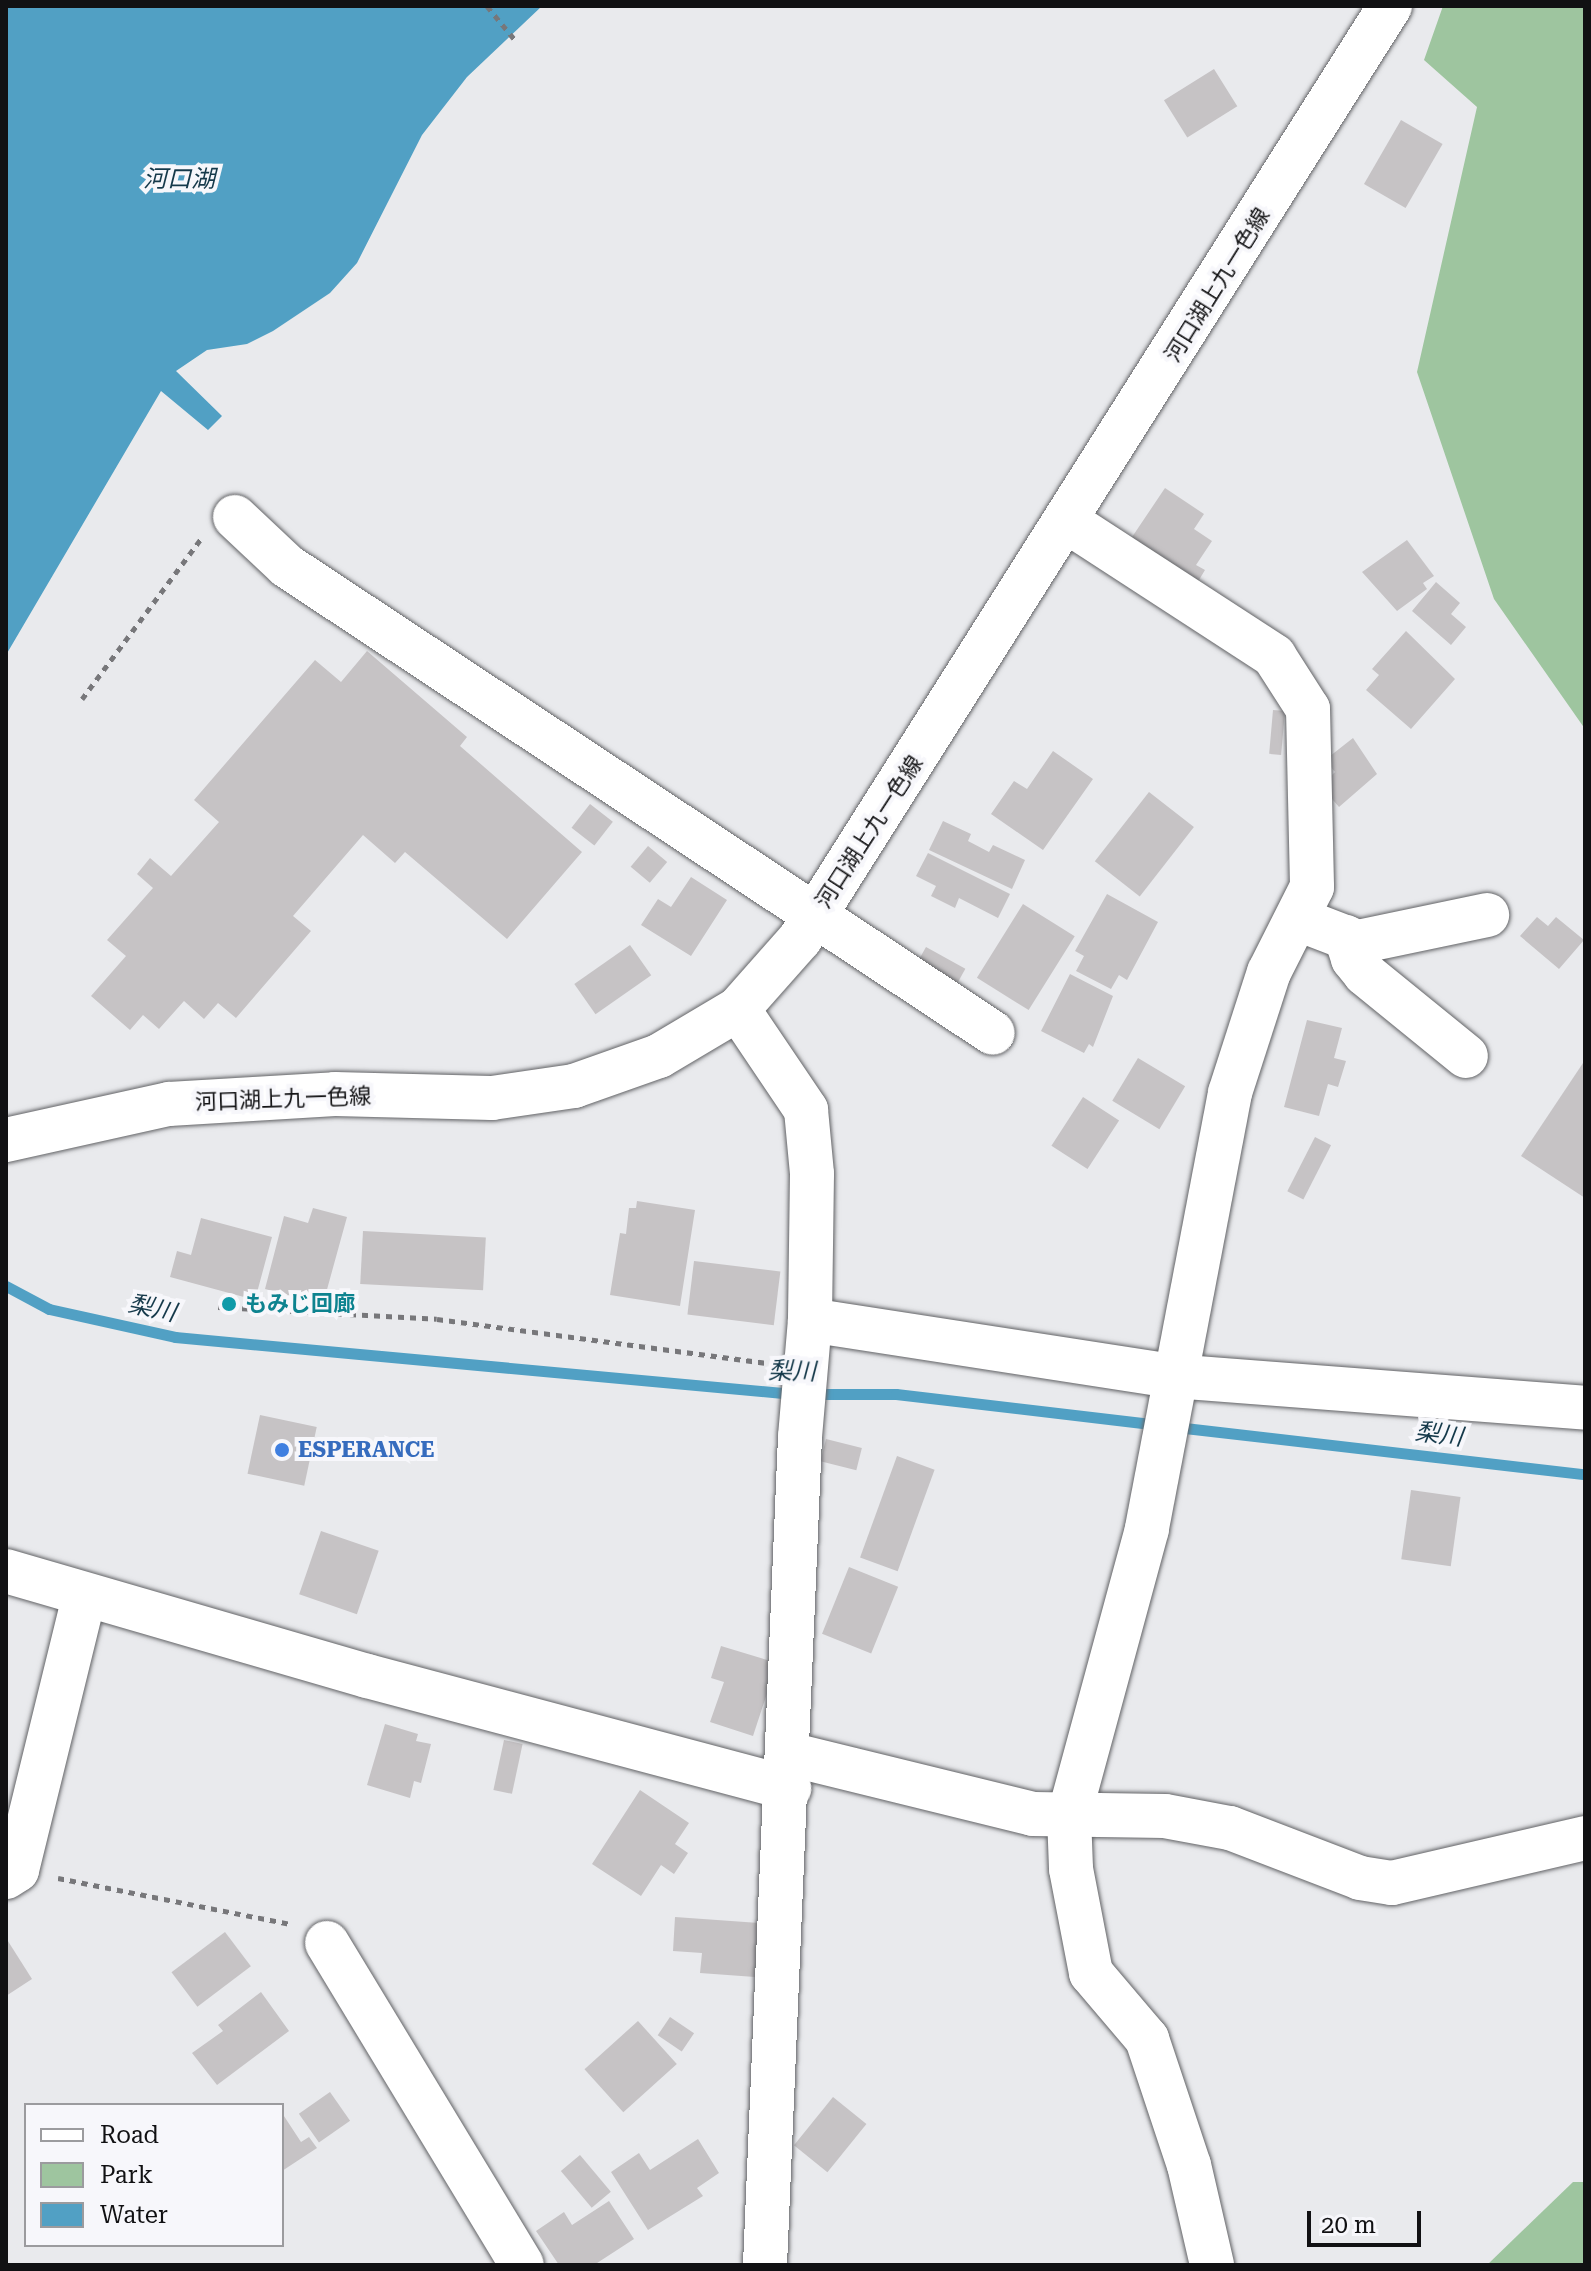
<!DOCTYPE html>
<html>
<head>
<meta charset="utf-8">
<style>
	body { margin:0 }
	#map { position:relative; width:1591px; height:2271px; overflow:hidden; background:#e9eaed; font-family:"Roboto Serif","Noto Sans JP",serif }
	div>[style] { position:absolute }
	.green>* { inset:0; background:#9ec59f }
	.water>* { inset:0; background:#51a0c4 }
	.stream>* { height:11px; margin:-5.5px; padding:0 5.5px; transform-origin:5.5px; border-radius:5.5px; background:#51a0c4 }
	.building>* { inset:0; background:#c6c3c5; transform-origin:0 0 }
	.path>* { height:5px; margin-top:-2.5px; transform-origin:0; background:repeating-linear-gradient(90deg,#77777a 0 6px,transparent 0 12px) }
	.roads { filter:drop-shadow(0 0 2px #626366) drop-shadow(0 0 2px #626366) }
	.minor>* { height:44px; margin:-22px; padding:0 22px; transform-origin:22px; border-radius:22px; background:#fff }
	.major>* { height:44px; margin:-22px; padding:0 22px; transform-origin:22px; border-radius:22px; background:#fff }
	.dots>* { width:22px; height:22px; translate:-50% -50%; box-sizing:border-box; border:4px solid #f7f7fb; border-radius:50% }
	span { translate:-50% -50%; white-space:nowrap; text-align:center; line-height:1.15; -webkit-text-stroke:8px #f7f7fb; paint-order:stroke }
	.street-label { font-size:22px; color:#111113 }
	.culture-label { font-size:22px; color:#0d838f; font-weight:700 }
	.left { translate:0 -50%; text-align:left }
	.shop-label { font-size:22px; color:#366cbe; font-weight:700 }
	.water-label { font-size:24px; color:#15394a; font-style:italic }
	.frame { position:absolute; inset:0; border:8px solid #111113; pointer-events:none }
	.legend { position:absolute; left:24px; top:2103px; width:260px; height:144px; box-sizing:border-box; background:#f7f7fb; border:2px solid #9b9b9e; margin:0; padding:10px 14px; list-style:none; font-size:24px; color:#111113 }
	.legend li { display:flex; align-items:center; gap:16px; height:40px }
	.legend b { width:40px; border:2px solid #9b9b9e }
	.scale { position:absolute; left:1307px; top:2211px; width:114px; height:36px; box-sizing:border-box; border:4px solid #111113; border-top:0; padding-left:10px; font-size:24px; line-height:28px; white-space:nowrap; color:#111113; -webkit-text-stroke:6px #f7f7fb; paint-order:stroke }
</style>
</head>
<body>
<div id="map">
	<div class="green">
		<i style="clip-path:polygon(1443px 6px,1585px 6px,1585px 729px,1494px 599px,1417px 372px,1477px 107px,1424px 60px)"></i>
		<i style="clip-path:polygon(1573px 2182px,1585px 2182px,1585px 2265px,1487px 2265px)"></i>
	</div>
	<div class="water">
		<i style="clip-path:polygon(6px 6px,542px 6px,467px 77px,422px 135px,357px 263px,330px 293px,273px 331px,247px 344px,207px 350px,176px 371px,222px 416px,208px 430px,161px 391px,6px 655px)"></i>
	</div>
	<div class="stream">
		<i style="left:6px;top:1286px;width:49px;rotate:28.1deg"></i>
		<i style="left:49px;top:1309px;width:129px;rotate:12.5deg"></i>
		<i style="left:175px;top:1337px;width:621px;rotate:5.27deg"></i>
		<i style="left:814px;top:1394px;width:82px"></i>
		<i style="left:896px;top:1394px;width:265px;rotate:6.7deg"></i>
		<i style="left:1176px;top:1427px;width:412px;rotate:6.6deg"></i>
	</div>
	<div class="building">
		<i style="left:1214px;top:69px;width:44px;height:59px;rotate:58deg"></i>
		<i style="left:1401px;top:120px;width:48px;height:74px;rotate:30deg"></i>
		<i style="clip-path:polygon(1165px 488px,1204px 514px,1194px 529px,1212px 541px,1196px 565px,1205px 570px,1193px 590px,1126px 546px)"></i>
		<i style="clip-path:polygon(1407px 540px,1434px 576px,1423px 583px,1427px 589px,1397px 611px,1362px 572px)"></i>
		<i style="clip-path:polygon(1436px 582px,1460px 603px,1451px 614px,1466px 627px,1451px 645px,1412px 611px)"></i>
		<i style="clip-path:polygon(1406px 631px,1455px 679px,1411px 729px,1366px 690px,1379px 675px,1372px 669px)"></i>
		<i style="clip-path:polygon(367px 651px,467px 737px,460px 746px,582px 852px,507px 939px,405px 852px,395px 863px,363px 835px,293px 916px,311px 931px,236px 1018px,218px 1003px,204px 1019px,184px 1001px,159px 1029px,143px 1015px,130px 1030px,91px 996px,126px 956px,107px 940px,153px 888px,137px 874px,150px 858px,171px 876px,219px 822px,194px 800px,315px 660px,341px 682px)"></i>
		<i style="left:1273px;top:710px;width:12px;height:44px;rotate:5deg"></i>
		<i style="clip-path:polygon(1353px 738px,1377px 774px,1339px 807px,1321px 786px,1335px 772px,1325px 760px)"></i>
		<i style="clip-path:polygon(1053px 751px,1093px 779px,1043px 850px,991px 814px,1014px 781px,1027px 789px)"></i>
		<i style="left:1149px;top:792px;width:57px;height:88px;rotate:38deg"></i>
		<i style="left:590px;top:804px;width:29px;height:30px;rotate:38deg"></i>
		<i style="clip-path:polygon(943px 821px,971px 834px,968px 841px,989px 852px,993px 845px,1025px 860px,1012px 889px,929px 850px)"></i>
		<i style="left:648px;top:846px;width:25px;height:27px;rotate:40deg"></i>
		<i style="clip-path:polygon(928px 853px,1010px 894px,998px 918px,959px 898px,955px 908px,931px 896px,936px 886px,916px 876px)"></i>
		<i style="clip-path:polygon(691px 877px,727px 900px,691px 956px,641px 925px,658px 899px,671px 907px)"></i>
		<i style="clip-path:polygon(1107px 894px,1158px 922px,1127px 980px,1119px 975px,1111px 989px,1076px 971px,1084px 956px,1075px 951px)"></i>
		<i style="left:1023px;top:904px;width:61px;height:87px;rotate:32deg"></i>
		<i style="clip-path:polygon(1537px 917px,1548px 926px,1556px 917px,1584px 940px,1559px 969px,1520px 936px)"></i>
		<i style="left:630px;top:945px;width:37px;height:68px;rotate:55deg"></i>
		<i style="left:926px;top:947px;width:45px;height:21px;rotate:29deg"></i>
		<i style="clip-path:polygon(1070px 974px,1113px 996px,1093px 1047px,1089px 1044px,1084px 1053px,1041px 1031px)"></i>
		<i style="clip-path:polygon(1307px 1020px,1342px 1028px,1334px 1058px,1346px 1061px,1338px 1087px,1328px 1084px,1319px 1116px,1284px 1107px)"></i>
		<i style="left:1138px;top:1058px;width:55px;height:50px;rotate:31deg"></i>
		<i style="clip-path:polygon(1585px 1060px,1585px 1198px,1521px 1156px)"></i>
		<i style="left:1083px;top:1097px;width:43px;height:58px;rotate:33deg"></i>
		<i style="left:1315px;top:1137px;width:18px;height:61px;rotate:27deg"></i>
		<i style="clip-path:polygon(637px 1201px,695px 1210px,680px 1306px,610px 1295px,620px 1233px,626px 1234px,629px 1208px,636px 1208px)"></i>
		<i style="clip-path:polygon(313px 1208px,347px 1217px,323px 1304px,265px 1289px,284px 1216px,308px 1223px)"></i>
		<i style="clip-path:polygon(201px 1218px,272px 1237px,255px 1300px,170px 1277px,177px 1251px,191px 1255px)"></i>
		<i style="left:363px;top:1231px;width:123px;height:53px;rotate:3deg"></i>
		<i style="left:694px;top:1261px;width:87px;height:54px;rotate:7deg"></i>
		<i style="left:260px;top:1415px;width:58px;height:60px;rotate:12deg"></i>
		<i style="left:826px;top:1439px;width:37px;height:23px;rotate:14deg"></i>
		<i style="left:897px;top:1456px;width:40px;height:108px;rotate:20deg"></i>
		<i style="left:1411px;top:1490px;width:50px;height:70px;rotate:8deg"></i>
		<i style="left:321px;top:1531px;width:61px;height:67px;rotate:19deg"></i>
		<i style="left:849px;top:1567px;width:53px;height:72px;rotate:22deg"></i>
		<i style="clip-path:polygon(721px 1646px,777px 1663px,753px 1736px,710px 1722px,724px 1682px,711px 1678px)"></i>
		<i style="clip-path:polygon(385px 1724px,418px 1734px,416px 1741px,431px 1744px,421px 1783px,414px 1781px,410px 1798px,367px 1785px)"></i>
		<i style="left:504px;top:1740px;width:19px;height:51px;rotate:12deg"></i>
		<i style="clip-path:polygon(640px 1790px,689px 1823px,675px 1844px,688px 1853px,674px 1874px,661px 1865px,641px 1896px,592px 1864px)"></i>
		<i style="clip-path:polygon(675px 1917px,759px 1923px,755px 1977px,700px 1973px,702px 1953px,673px 1951px)"></i>
		<i style="left:225px;top:1932px;width:43px;height:67px;rotate:53deg"></i>
		<i style="clip-path:polygon(6px 1938px,32px 1979px,6px 1996px)"></i>
		<i style="clip-path:polygon(261px 1992px,289px 2031px,217px 2085px,192px 2053px,223px 2031px,218px 2025px)"></i>
		<i style="left:670px;top:2017px;width:29px;height:22px;rotate:34deg"></i>
		<i style="left:638px;top:2021px;width:58px;height:72px;rotate:48deg"></i>
		<i style="left:330px;top:2092px;width:35px;height:38px;rotate:55deg"></i>
		<i style="left:833px;top:2097px;width:43px;height:62px;rotate:39deg"></i>
		<i style="clip-path:polygon(282px 2113px,301px 2142px,309px 2137px,317px 2148px,282px 2171px)"></i>
		<i style="clip-path:polygon(698px 2139px,719px 2173px,697px 2188px,703px 2196px,648px 2230px,611px 2172px,639px 2153px,650px 2170px)"></i>
		<i style="left:580px;top:2155px;width:48px;height:25px;rotate:50deg"></i>
		<i style="clip-path:polygon(609px 2201px,634px 2239px,594px 2265px,559px 2265px,536px 2231px,564px 2212px,572px 2225px)"></i>
	</div>
	<div class="path">
		<i style="left:487px;top:6px;width:44px;rotate:50.5deg"></i>
		<i style="left:82px;top:699px;width:203px;rotate:-53.4deg"></i>
		<i style="left:218px;top:1307px;width:219px;rotate:3.1deg"></i>
		<i style="left:437px;top:1319px;width:331px;rotate:7.6deg"></i>
		<i style="left:58px;top:1878px;width:237px;rotate:11.2deg"></i>
	</div>
	<div class="roads">
		<div class="minor">
			<i style="left:235px;top:517px;width:71px;rotate:43.3deg"></i>
			<i style="left:287px;top:566px;width:846px;rotate:33.48deg"></i>
			<i style="left:1068px;top:522px;width:246px;rotate:33deg"></i>
			<i style="left:1274px;top:656px;width:63px;rotate:57.3deg"></i>
			<i style="left:1308px;top:709px;width:178px;rotate:88.7deg"></i>
			<i style="left:1312px;top:887px;width:95px;rotate:116.8deg"></i>
			<i style="left:1269px;top:972px;width:127px;rotate:107.9deg"></i>
			<i style="left:1230px;top:1093px;width:444px;rotate:100.8deg"></i>
			<i style="left:1147px;top:1529px;width:297px;rotate:105.2deg"></i>
			<i style="left:1069px;top:1816px;width:53px;rotate:87.8deg"></i>
			<i style="left:1071px;top:1869px;width:106px;rotate:79.1deg"></i>
			<i style="left:1091px;top:1973px;width:87px;rotate:49.7deg"></i>
			<i style="left:1147px;top:2039px;width:133px;rotate:71.6deg"></i>
			<i style="left:1189px;top:2165px;width:103px;rotate:77deg"></i>
			<i style="left:1298px;top:919px;width:64px;rotate:21deg"></i>
			<i style="left:1358px;top:942px;width:132px;rotate:-11.8deg"></i>
			<i style="left:1346px;top:937px;width:23px;rotate:72deg"></i>
			<i style="left:1353px;top:959px;width:19px;rotate:51deg"></i>
			<i style="left:1365px;top:974px;width:130px;rotate:39.1deg"></i>
			<i style="left:738px;top:1009px;width:122px;rotate:56deg"></i>
			<i style="left:806px;top:1110px;width:64px;rotate:84.6deg"></i>
			<i style="left:812px;top:1174px;width:146px;rotate:90.8deg"></i>
			<i style="left:810px;top:1320px;width:117px;rotate:94.9deg"></i>
			<i style="left:800px;top:1437px;width:829px;rotate:92.42deg"></i>
			<i style="left:810px;top:1320px;width:367px;rotate:8.8deg"></i>
			<i style="left:1173px;top:1376px;width:413px;rotate:4.4deg"></i>
			<i style="left:6px;top:1571px;width:376px;rotate:16.2deg"></i>
			<i style="left:367px;top:1676px;width:437px;rotate:14.9deg"></i>
			<i style="left:789px;top:1754px;width:251px;rotate:13.8deg"></i>
			<i style="left:1033px;top:1814px;width:132px;rotate:0.9deg"></i>
			<i style="left:1165px;top:1816px;width:66px;rotate:10.5deg"></i>
			<i style="left:1230px;top:1828px;width:139px;rotate:21deg"></i>
			<i style="left:1360px;top:1878px;width:32px;rotate:9deg"></i>
			<i style="left:1392px;top:1883px;width:198px;rotate:-13.1deg"></i>
			<i style="left:6px;top:1877px;width:13px;rotate:-32deg"></i>
			<i style="left:17px;top:1870px;width:281px;rotate:-76.2deg"></i>
			<i style="left:327px;top:1943px;width:376px;rotate:58.8deg"></i>
		</div>
		<div class="major">
			<i style="left:6px;top:1140px;width:167px;rotate:-12.5deg"></i>
			<i style="left:169px;top:1104px;width:166px;rotate:-3.4deg"></i>
			<i style="left:335px;top:1094px;width:157px;rotate:1.5deg"></i>
			<i style="left:492px;top:1098px;width:83px;rotate:-8.3deg"></i>
			<i style="left:574px;top:1086px;width:90px;rotate:-19.4deg"></i>
			<i style="left:659px;top:1056px;width:92px;rotate:-30.7deg"></i>
			<i style="left:738px;top:1009px;width:94px;rotate:-48.5deg"></i>
			<i style="left:800px;top:939px;width:1104px;rotate:-57.69deg"></i>
		</div>
	</div>
	<div class="dots">
		<i style="left:229px;top:1304px;background:#0f9aa8"></i>
		<i style="left:282px;top:1450px;background:#3f7fe0"></i>
	</div>
	<div class="street-label">
		<span style="left:1217px;top:285px;rotate:-58deg">河口湖上九一色線</span>
		<span style="left:869px;top:832px;rotate:-57deg">河口湖上九一色線</span>
		<span style="left:283px;top:1099px;rotate:-2deg">河口湖上九一色線</span>
	</div>
	<div class="culture-label">
		<span class="left" style="left:245px;top:1304px">もみじ回廊</span>
	</div>
	<div class="shop-label">
		<span class="left" style="left:298px;top:1450px">ESPERANCE</span>
	</div>
	<div class="water-label">
		<span style="left:179px;top:180px">河口湖</span>
		<span style="left:152px;top:1309px;rotate:12deg">梨川</span>
		<span style="left:792px;top:1372px;rotate:1deg">梨川</span>
		<span style="left:1439px;top:1435px;rotate:7deg">梨川</span>
	</div>
	<div class="frame"></div>
	<ul class="legend">
	<li><b style="height:10px;background:#fff"></b>Road</li>
	<li><b style="height:22px;background:#9ec59f"></b>Park</li>
	<li><b style="height:22px;background:#51a0c4"></b>Water</li>
	</ul>
	<div class="scale">20 m</div>
</div>
</body>
</html>
